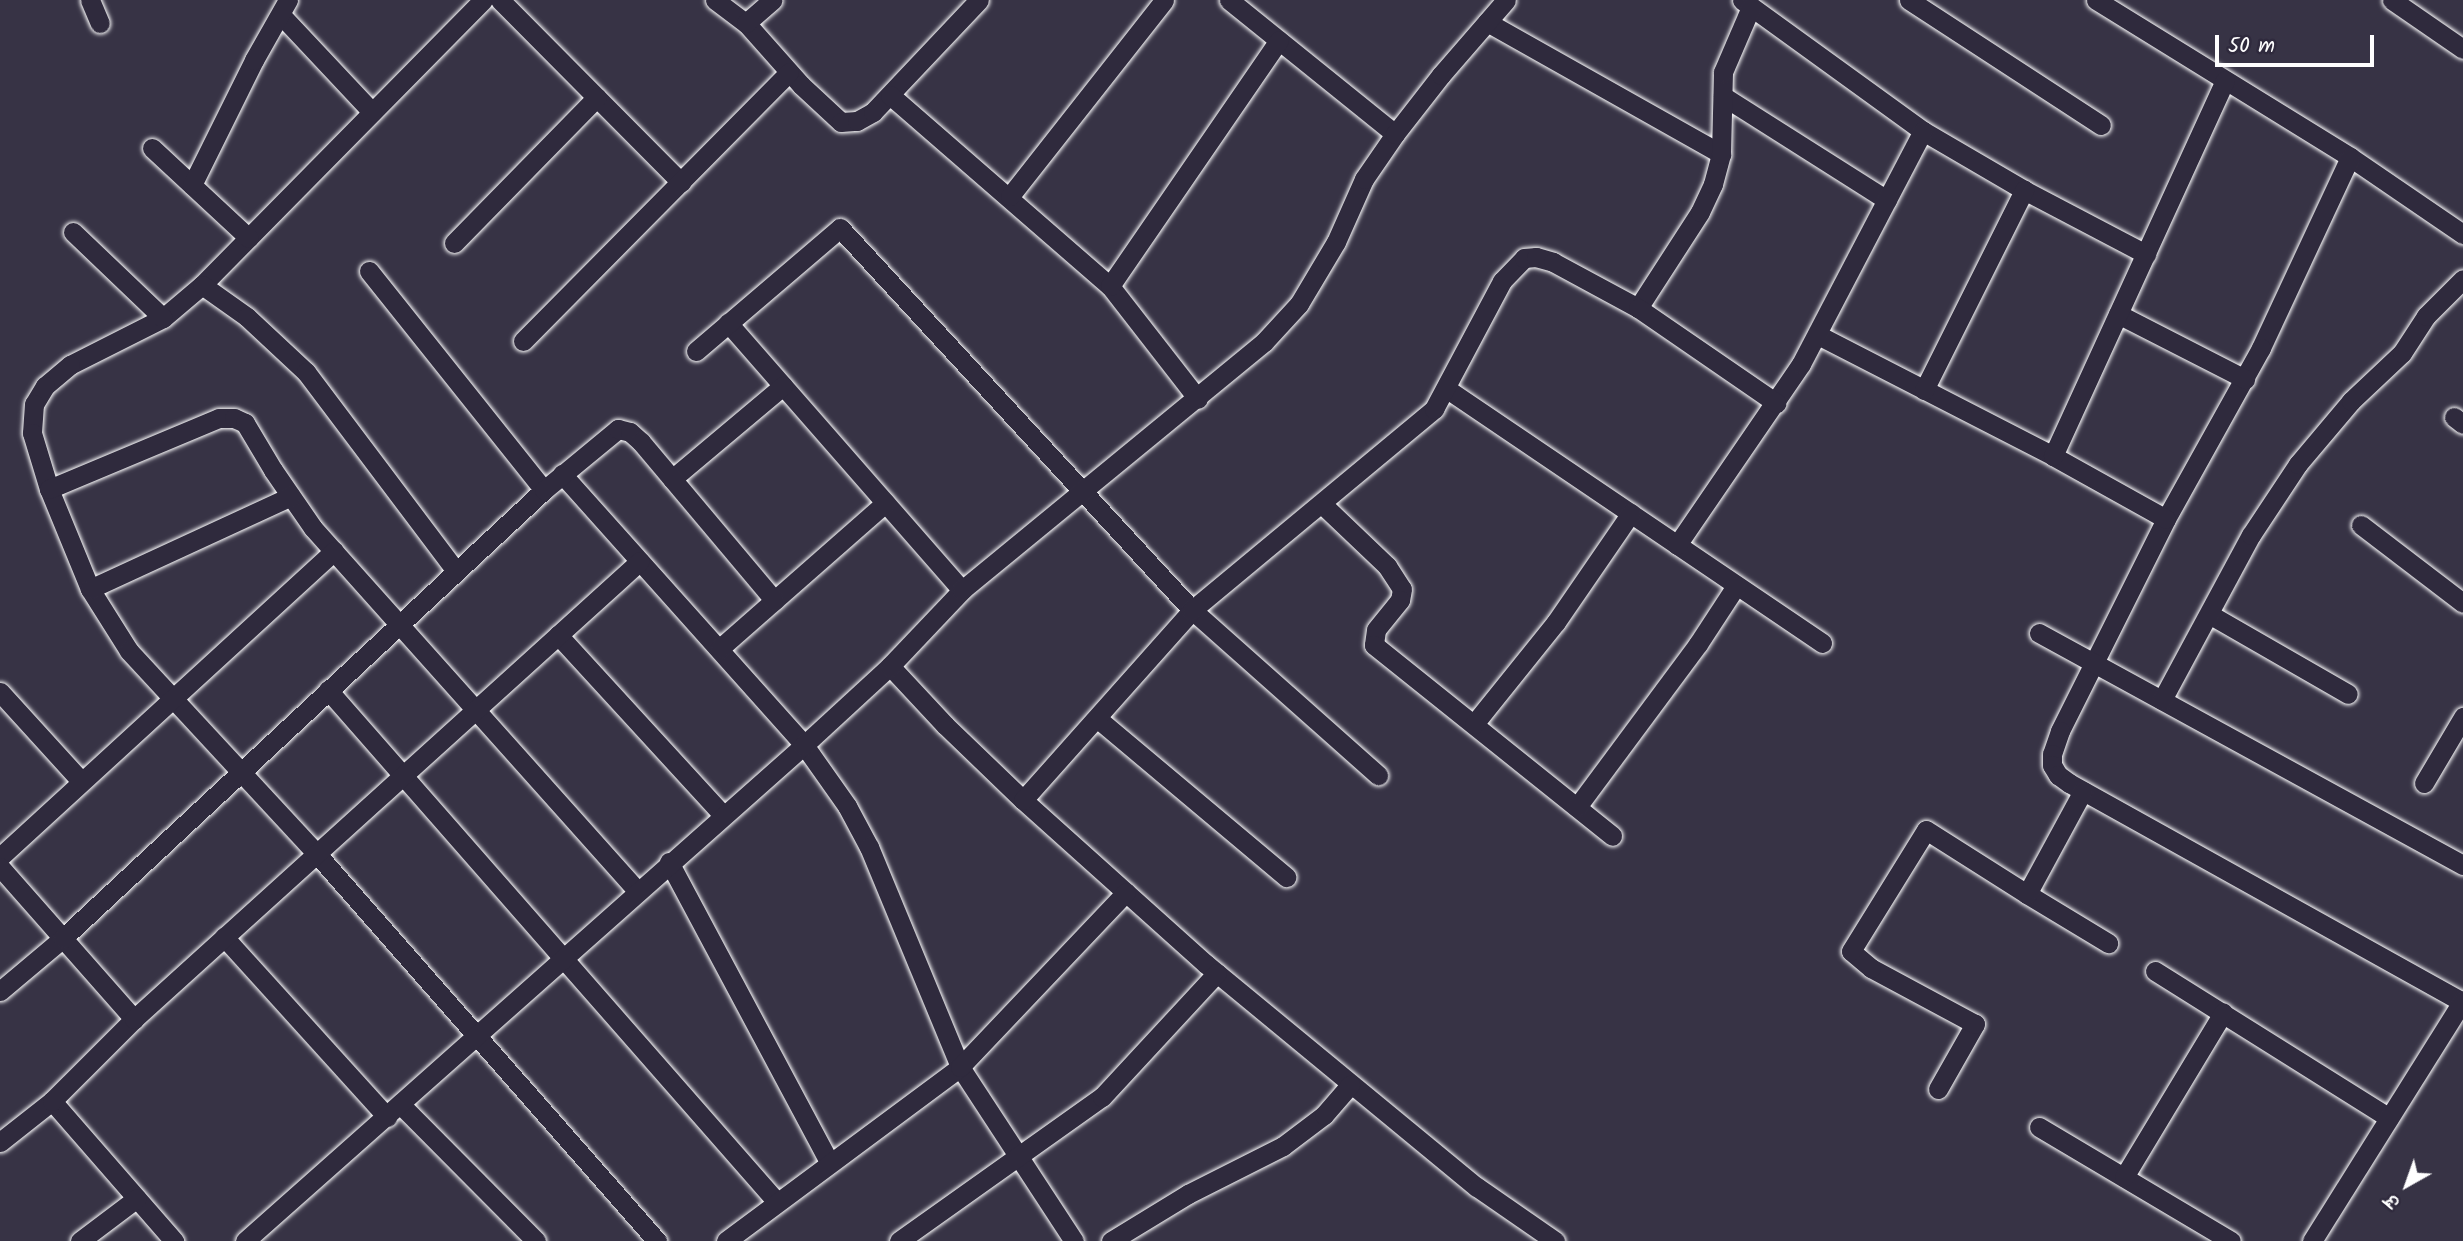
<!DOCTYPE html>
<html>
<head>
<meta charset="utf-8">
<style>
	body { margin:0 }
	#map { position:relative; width:2463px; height:1241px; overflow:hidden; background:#373345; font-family:Kalam,"Playpen Sans Deva",sans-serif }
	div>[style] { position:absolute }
	.roads { filter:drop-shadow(0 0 2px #fff) drop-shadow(0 0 2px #fff) }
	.street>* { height:19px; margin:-9.5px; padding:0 9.5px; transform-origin:9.5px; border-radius:9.5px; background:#2f2a3d }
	span { translate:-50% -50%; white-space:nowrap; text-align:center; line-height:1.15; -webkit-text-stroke:6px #2f2a3d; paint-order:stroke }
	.north { position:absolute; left:2372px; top:1150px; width:70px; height:70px; -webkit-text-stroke:5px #2f2a3d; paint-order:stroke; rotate:220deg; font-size:19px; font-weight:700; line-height:28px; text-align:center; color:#fff }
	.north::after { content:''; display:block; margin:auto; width:24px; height:32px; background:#fff; clip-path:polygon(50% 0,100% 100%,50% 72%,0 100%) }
	.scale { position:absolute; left:2215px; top:35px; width:159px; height:32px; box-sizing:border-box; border:4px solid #fff; border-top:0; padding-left:9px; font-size:21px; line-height:24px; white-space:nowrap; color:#fff; -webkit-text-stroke:5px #2f2a3d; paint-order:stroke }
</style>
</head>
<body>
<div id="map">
	<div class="roads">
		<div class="street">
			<i style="left:90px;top:0;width:25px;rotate:67deg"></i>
			<i style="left:483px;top:0;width:400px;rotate:134.6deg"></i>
			<i style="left:202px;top:285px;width:51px;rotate:139.8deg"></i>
			<i style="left:163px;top:318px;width:104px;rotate:153.2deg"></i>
			<i style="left:70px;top:365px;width:33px;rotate:140deg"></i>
			<i style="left:45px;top:386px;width:21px;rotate:121deg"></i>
			<i style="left:34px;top:404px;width:29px;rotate:94deg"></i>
			<i style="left:32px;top:433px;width:59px;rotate:73.1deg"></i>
			<i style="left:49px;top:489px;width:108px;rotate:67.7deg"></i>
			<i style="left:90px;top:589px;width:73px;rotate:57.8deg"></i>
			<i style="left:129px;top:651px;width:275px;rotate:47.2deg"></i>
			<i style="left:316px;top:853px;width:517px;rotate:48.69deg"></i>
			<i style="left:500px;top:0;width:257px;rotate:45.2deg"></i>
			<i style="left:715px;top:0;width:39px;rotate:37deg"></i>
			<i style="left:746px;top:23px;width:83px;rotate:48.4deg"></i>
			<i style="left:801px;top:85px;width:54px;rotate:42.8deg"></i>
			<i style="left:841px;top:122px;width:16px;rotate:-4deg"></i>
			<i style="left:857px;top:121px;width:18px;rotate:-29deg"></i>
			<i style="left:873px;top:112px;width:154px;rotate:-46.6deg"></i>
			<i style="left:1229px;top:0;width:213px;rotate:38.9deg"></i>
			<i style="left:1742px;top:0;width:223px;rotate:35.9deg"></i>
			<i style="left:1923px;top:131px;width:117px;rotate:30.3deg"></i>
			<i style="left:2024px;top:190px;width:138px;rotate:27.7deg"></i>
			<i style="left:1909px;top:0;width:229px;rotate:33.1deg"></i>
			<i style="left:2096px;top:0;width:299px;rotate:31.7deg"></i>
			<i style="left:2350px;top:157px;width:137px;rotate:34.3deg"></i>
			<i style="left:2392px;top:0;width:86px;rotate:34.6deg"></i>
			<i style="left:281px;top:15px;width:133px;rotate:46.8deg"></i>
			<i style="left:1487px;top:22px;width:269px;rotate:29.4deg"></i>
			<i style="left:746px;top:23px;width:35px;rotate:-41deg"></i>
			<i style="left:890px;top:95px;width:291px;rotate:41deg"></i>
			<i style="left:1110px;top:286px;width:143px;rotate:52.1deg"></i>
			<i style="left:1723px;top:96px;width:194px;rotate:32.4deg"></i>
			<i style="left:152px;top:148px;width:132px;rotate:42.9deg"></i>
			<i style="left:2350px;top:157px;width:211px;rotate:115deg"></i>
			<i style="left:2261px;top:348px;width:196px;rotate:119.1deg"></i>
			<i style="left:2166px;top:519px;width:237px;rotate:116.6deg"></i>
			<i style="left:2060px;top:731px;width:24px;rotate:109deg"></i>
			<i style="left:2052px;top:754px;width:11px;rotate:90deg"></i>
			<i style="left:2052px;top:765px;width:12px;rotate:59deg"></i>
			<i style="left:2058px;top:775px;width:14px;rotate:36deg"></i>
			<i style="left:2069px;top:783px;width:450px;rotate:29.1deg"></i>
			<i style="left:192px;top:185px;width:140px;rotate:-63.6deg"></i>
			<i style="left:254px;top:60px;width:69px;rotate:-60.5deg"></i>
			<i style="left:1010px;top:196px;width:249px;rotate:-51.8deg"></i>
			<i style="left:73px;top:232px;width:124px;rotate:43.7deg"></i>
			<i style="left:454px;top:243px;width:204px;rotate:-45.6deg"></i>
			<i style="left:369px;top:271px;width:280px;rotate:51.4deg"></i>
			<i style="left:202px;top:285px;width:55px;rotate:35.4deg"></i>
			<i style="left:247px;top:317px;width:81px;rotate:43deg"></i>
			<i style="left:306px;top:372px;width:249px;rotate:53deg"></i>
			<i style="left:1110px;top:286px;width:298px;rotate:-55.5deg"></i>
			<i style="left:1638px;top:308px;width:114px;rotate:-57.1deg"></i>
			<i style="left:1700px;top:212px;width:31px;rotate:-65deg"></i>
			<i style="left:1713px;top:184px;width:31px;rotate:-75deg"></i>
			<i style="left:1721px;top:154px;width:82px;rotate:-88.6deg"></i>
			<i style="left:1723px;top:72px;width:71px;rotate:-66.7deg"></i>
			<i style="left:2118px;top:314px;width:143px;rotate:27.1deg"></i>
			<i style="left:728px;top:323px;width:355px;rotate:48.8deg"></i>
			<i style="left:1818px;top:335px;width:264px;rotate:27.2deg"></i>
			<i style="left:2053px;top:456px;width:129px;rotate:29.1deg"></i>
			<i style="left:523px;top:341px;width:378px;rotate:-45.3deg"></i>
			<i style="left:696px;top:351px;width:189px;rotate:-40.5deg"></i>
			<i style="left:840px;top:228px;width:519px;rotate:47.34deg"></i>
			<i style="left:1192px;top:610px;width:249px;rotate:41.6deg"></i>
			<i style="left:1447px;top:389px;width:453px;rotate:34.1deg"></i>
			<i style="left:1924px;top:390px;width:224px;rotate:-63.4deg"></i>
			<i style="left:2454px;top:417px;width:11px;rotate:38deg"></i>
			<i style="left:2053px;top:456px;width:413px;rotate:-65.4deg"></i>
			<i style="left:562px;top:474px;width:363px;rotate:48.2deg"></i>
			<i style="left:804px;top:745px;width:75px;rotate:54.8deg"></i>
			<i style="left:847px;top:806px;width:47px;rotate:61.8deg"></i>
			<i style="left:869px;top:847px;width:238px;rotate:67.5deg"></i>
			<i style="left:960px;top:1067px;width:208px;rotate:56.8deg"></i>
			<i style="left:672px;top:479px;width:145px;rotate:-40deg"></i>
			<i style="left:49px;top:489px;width:184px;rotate:-22.7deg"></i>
			<i style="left:219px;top:418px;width:15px"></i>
			<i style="left:234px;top:418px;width:12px;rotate:24deg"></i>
			<i style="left:245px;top:423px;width:55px;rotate:59.2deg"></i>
			<i style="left:273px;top:470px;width:70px;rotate:55.4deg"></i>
			<i style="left:313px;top:528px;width:486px;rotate:48.2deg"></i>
			<i style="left:1322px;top:504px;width:90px;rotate:43.6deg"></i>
			<i style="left:1387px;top:566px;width:27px;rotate:57deg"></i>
			<i style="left:1402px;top:589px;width:11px;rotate:100deg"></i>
			<i style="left:1400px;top:600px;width:38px;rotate:129deg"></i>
			<i style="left:1376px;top:630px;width:15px;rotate:98deg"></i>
			<i style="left:1374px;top:645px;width:305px;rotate:38.7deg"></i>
			<i style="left:2361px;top:525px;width:128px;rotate:37.4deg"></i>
			<i style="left:1677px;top:545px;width:219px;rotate:-55.6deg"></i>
			<i style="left:1801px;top:364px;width:263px;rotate:-62.4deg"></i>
			<i style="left:90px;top:589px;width:221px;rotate:-24.8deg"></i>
			<i style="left:2209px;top:614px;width:160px;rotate:29.9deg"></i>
			<i style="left:2039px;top:633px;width:483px;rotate:28.7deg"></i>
			<i style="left:558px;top:635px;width:244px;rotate:47.5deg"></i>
			<i style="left:720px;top:648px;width:220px;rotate:-41.3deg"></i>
			<i style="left:890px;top:666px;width:81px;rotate:47deg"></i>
			<i style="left:945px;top:725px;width:108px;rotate:43.9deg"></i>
			<i style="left:1023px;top:800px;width:246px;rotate:41.9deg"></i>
			<i style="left:1206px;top:964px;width:351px;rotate:39.5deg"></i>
			<i style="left:1477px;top:1187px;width:95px;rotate:34.7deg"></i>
			<i style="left:328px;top:690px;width:680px;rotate:48.76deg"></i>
			<i style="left:0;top:692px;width:120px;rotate:47.7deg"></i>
			<i style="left:2162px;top:700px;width:187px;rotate:-61.7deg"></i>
			<i style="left:2251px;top:535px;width:85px;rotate:-56.5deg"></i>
			<i style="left:2298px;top:464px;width:82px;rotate:-49.9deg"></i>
			<i style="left:2351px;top:401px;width:70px;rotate:-43.3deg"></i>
			<i style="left:2402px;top:353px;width:44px;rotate:-57deg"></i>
			<i style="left:2426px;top:316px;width:52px;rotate:-45deg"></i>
			<i style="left:1098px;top:719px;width:246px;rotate:40deg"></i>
			<i style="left:1474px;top:724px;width:131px;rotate:-51.2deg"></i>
			<i style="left:1556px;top:622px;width:132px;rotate:-55.5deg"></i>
			<i style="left:2424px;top:783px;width:77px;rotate:-59.4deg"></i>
			<i style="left:1023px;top:800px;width:254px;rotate:-48.3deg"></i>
			<i style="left:1192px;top:610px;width:315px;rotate:-39.7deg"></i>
			<i style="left:1434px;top:409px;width:145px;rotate:-62deg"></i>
			<i style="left:1502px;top:281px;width:32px;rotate:-46deg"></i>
			<i style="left:1524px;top:258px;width:12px;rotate:-5deg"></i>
			<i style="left:1536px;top:257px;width:18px;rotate:16deg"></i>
			<i style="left:1553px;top:262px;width:97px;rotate:28.4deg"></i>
			<i style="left:1638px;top:308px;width:168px;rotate:34.5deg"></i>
			<i style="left:1577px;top:807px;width:203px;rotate:-53.4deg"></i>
			<i style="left:1698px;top:644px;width:69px;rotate:-56.8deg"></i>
			<i style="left:0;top:857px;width:453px;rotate:-42.5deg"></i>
			<i style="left:669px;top:862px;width:340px;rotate:61.9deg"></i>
			<i style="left:0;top:867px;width:203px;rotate:48.6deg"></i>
			<i style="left:2027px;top:894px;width:95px;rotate:31.2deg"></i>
			<i style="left:224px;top:937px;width:243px;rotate:47.8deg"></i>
			<i style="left:2155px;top:971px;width:276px;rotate:32.1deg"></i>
			<i style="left:0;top:991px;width:82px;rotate:-40.1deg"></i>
			<i style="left:63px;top:938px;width:657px;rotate:-42.97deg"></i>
			<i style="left:544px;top:490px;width:96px;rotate:-39.5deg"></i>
			<i style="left:618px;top:429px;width:12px;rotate:14deg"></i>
			<i style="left:630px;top:432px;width:15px;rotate:42deg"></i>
			<i style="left:641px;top:442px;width:207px;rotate:49.9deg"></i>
			<i style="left:1938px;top:1089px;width:75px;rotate:-60.4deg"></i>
			<i style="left:1975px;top:1024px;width:118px;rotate:-151.7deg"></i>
			<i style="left:1871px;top:968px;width:26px;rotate:-140deg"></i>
			<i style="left:1851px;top:951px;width:142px;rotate:-58.2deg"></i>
			<i style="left:1926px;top:830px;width:120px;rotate:32.4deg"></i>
			<i style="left:2027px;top:894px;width:117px;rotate:-61.5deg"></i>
			<i style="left:52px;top:1101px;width:186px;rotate:48.9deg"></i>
			<i style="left:400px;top:1104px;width:193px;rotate:45.2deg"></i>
			<i style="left:2039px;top:1127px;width:223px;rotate:30.7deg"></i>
			<i style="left:0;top:1142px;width:66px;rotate:-38.3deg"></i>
			<i style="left:52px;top:1101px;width:116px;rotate:-45deg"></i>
			<i style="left:134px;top:1019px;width:682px;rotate:-42.15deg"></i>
			<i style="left:2124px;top:1177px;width:192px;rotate:-58.9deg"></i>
			<i style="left:80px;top:1241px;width:71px;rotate:-37deg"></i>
			<i style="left:245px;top:1241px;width:747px;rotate:-41.58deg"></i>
			<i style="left:804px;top:745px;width:117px;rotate:-42.6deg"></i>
			<i style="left:890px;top:666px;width:105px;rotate:-46.5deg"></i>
			<i style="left:962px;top:590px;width:391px;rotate:-39.4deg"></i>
			<i style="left:1264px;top:342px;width:52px;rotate:-47.4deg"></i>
			<i style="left:1299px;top:304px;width:72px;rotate:-59.2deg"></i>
			<i style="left:1336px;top:242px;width:69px;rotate:-66deg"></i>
			<i style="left:1364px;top:179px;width:55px;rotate:-55.4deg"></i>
			<i style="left:1395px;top:134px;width:75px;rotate:-52.1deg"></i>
			<i style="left:1441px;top:75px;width:99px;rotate:-49.1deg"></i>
			<i style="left:726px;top:1241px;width:292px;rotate:-36.6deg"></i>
			<i style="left:960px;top:1067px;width:241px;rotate:-46.5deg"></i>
			<i style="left:899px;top:1241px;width:249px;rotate:-35.4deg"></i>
			<i style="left:1102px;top:1097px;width:169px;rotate:-47.2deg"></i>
			<i style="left:1111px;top:1241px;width:90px;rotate:-31.4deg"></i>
			<i style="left:1188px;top:1194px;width:106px;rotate:-26.8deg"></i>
			<i style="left:1283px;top:1146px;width:51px;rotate:-37.1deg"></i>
			<i style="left:1324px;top:1115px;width:40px;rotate:-49deg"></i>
			<i style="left:2312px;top:1241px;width:284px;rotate:-57.9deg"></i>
		</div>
	</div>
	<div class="north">उ</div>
	<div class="scale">50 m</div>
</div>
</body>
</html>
